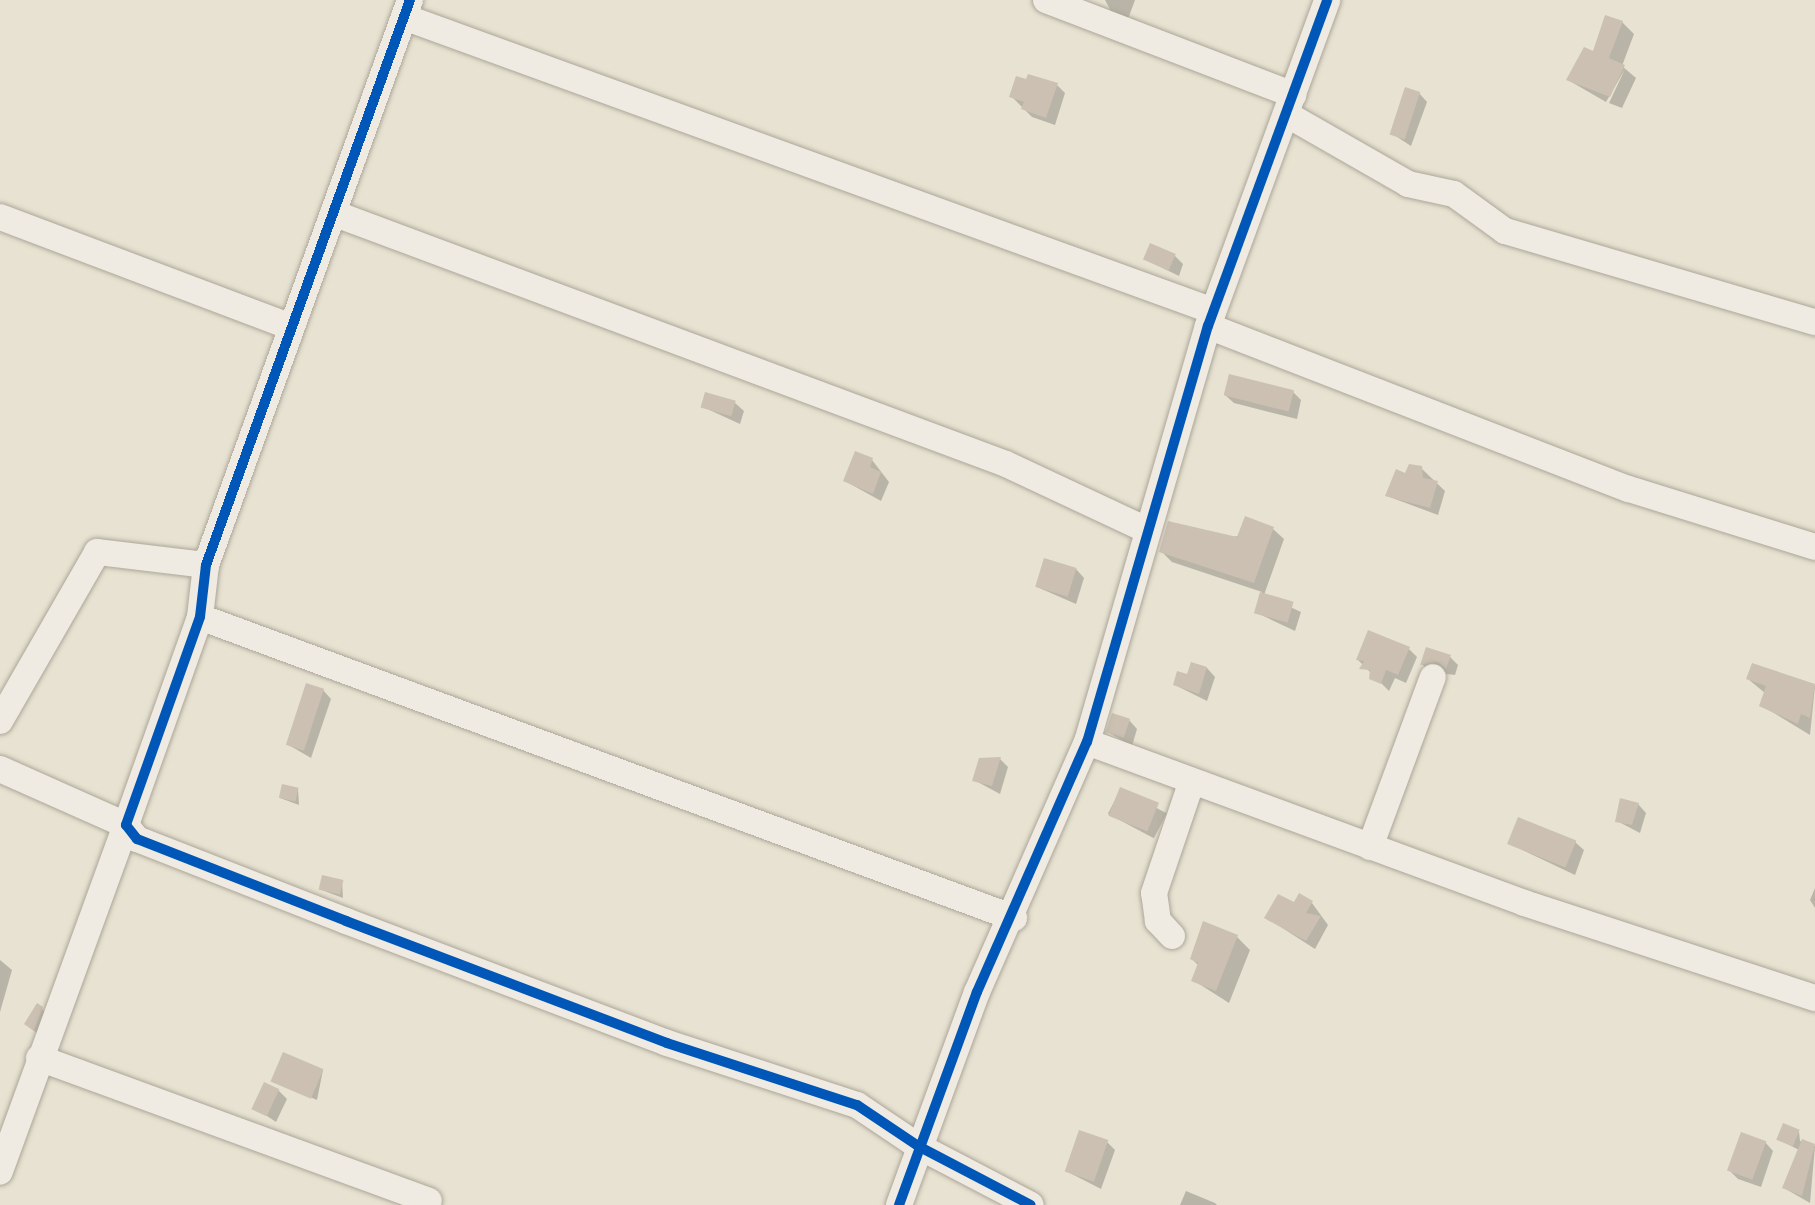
<!DOCTYPE html>
<html>
<head>
<meta charset="utf-8">
<style>
	body { margin:0 }
	#map { position:relative; width:1815px; height:1205px; overflow:hidden; background:#e7e2d1; font-family:Literata,serif }
	div>[style] { position:absolute }
	.shadow>* { inset:0; background:#0003; transform-origin:0 0 }
	.building>* { inset:0; background:#cbc0b1; transform-origin:0 0 }
	.roads { filter:drop-shadow(0 0 2px #aca699) drop-shadow(0 0 2px #aca699) }
	.minor>* { height:26px; margin:-13px; padding:0 13px; transform-origin:13px; border-radius:13px; background:#efebe2 }
	.cycleway>* { height:10px; margin:-5px; padding:0 5px; transform-origin:5px; border-radius:5px; background:#0057b8 }
	span { translate:-50% -50%; white-space:nowrap; text-align:center; line-height:1.15; -webkit-text-stroke:5px #f7efd7; paint-order:stroke }
</style>
</head>
<body>
<div id="map">
	<div class="shadow">
		<i style="clip-path:polygon(1105px 0,1135px 0,1128px 19px,1112px 13px)"></i>
		<i style="clip-path:polygon(1622px 22px,1634px 34px,1622px 66px,1636px 78px,1622px 108px,1609px 103px,1625px 69px,1606px 102px,1568px 80px)"></i>
		<i style="clip-path:polygon(1057px 85px,1065px 93px,1055px 125px,1032px 117px,1011px 96px)"></i>
		<i style="clip-path:polygon(1419px 93px,1427px 102px,1411px 146px,1391px 133px)"></i>
		<i style="clip-path:polygon(1175px 256px,1183px 264px,1179px 276px,1146px 260px)"></i>
		<i style="clip-path:polygon(1293px 392px,1301px 400px,1297px 419px,1234px 403px,1225px 395px)"></i>
		<i style="clip-path:polygon(735px 403px,744px 411px,740px 424px,703px 407px)"></i>
		<i style="clip-path:polygon(872px 460px,889px 482px,881px 501px,845px 481px)"></i>
		<i style="clip-path:polygon(1421px 468px,1445px 491px,1438px 515px,1387px 496px)"></i>
		<i style="clip-path:polygon(1273px 529px,1284px 539px,1264px 595px,1301px 612px,1295px 631px,1255px 612px,1262px 592px,1172px 562px,1161px 551px)"></i>
		<i style="clip-path:polygon(1076px 569px,1084px 578px,1076px 604px,1037px 587px)"></i>
		<i style="clip-path:polygon(1409px 649px,1417px 657px,1406px 683px,1395px 678px,1389px 691px,1358px 660px)"></i>
		<i style="clip-path:polygon(1450px 657px,1458px 665px,1455px 675px,1430px 672px,1422px 664px)"></i>
		<i style="clip-path:polygon(1753px 665px,1815px 686px,1810px 735px,1761px 705px,1765px 693px,1748px 679px)"></i>
		<i style="clip-path:polygon(1207px 668px,1215px 677px,1207px 701px,1175px 685px)"></i>
		<i style="clip-path:polygon(323px 690px,331px 699px,311px 758px,287px 744px)"></i>
		<i style="clip-path:polygon(1129px 720px,1137px 729px,1132px 746px,1108px 732px)"></i>
		<i style="clip-path:polygon(1000px 759px,1008px 767px,1000px 794px,974px 780px)"></i>
		<i style="clip-path:polygon(298px 789px,299px 805px,280px 798px)"></i>
		<i style="left:1121px;top:789px;width:52px;height:28px;rotate:28deg"></i>
		<i style="clip-path:polygon(1638px 804px,1646px 813px,1640px 833px,1617px 821px)"></i>
		<i style="clip-path:polygon(1575px 842px,1584px 850px,1575px 875px,1510px 844px)"></i>
		<i style="clip-path:polygon(342px 881px,343px 898px,319px 889px)"></i>
		<i style="clip-path:polygon(1815px 888px,1815px 908px,1810px 900px)"></i>
		<i style="clip-path:polygon(1312px 903px,1328px 925px,1315px 949px,1267px 918px)"></i>
		<i style="clip-path:polygon(1237px 937px,1250px 950px,1229px 1003px,1193px 980px,1199px 966px,1192px 959px)"></i>
		<i style="clip-path:polygon(0 960px,12px 970px,0 1012px)"></i>
		<i style="clip-path:polygon(42px 1009px,51px 1017px,43px 1038px,26px 1024px)"></i>
		<i style="clip-path:polygon(323px 1070px,317px 1100px,273px 1081px)"></i>
		<i style="clip-path:polygon(278px 1090px,287px 1099px,276px 1122px,255px 1108px)"></i>
		<i style="clip-path:polygon(1799px 1132px,1800px 1141px,1815px 1146px,1810px 1203px,1784px 1188px,1799px 1150px,1778px 1139px)"></i>
		<i style="clip-path:polygon(1107px 1142px,1115px 1150px,1101px 1189px,1066px 1171px)"></i>
		<i style="clip-path:polygon(1765px 1142px,1773px 1151px,1761px 1187px,1738px 1179px,1729px 1170px)"></i>
		<i style="clip-path:polygon(1186px 1191px,1215px 1203px,1217px 1205px,1180px 1205px)"></i>
	</div>
	<div class="building">
		<i style="clip-path:polygon(1605px 15px,1623px 21px,1609px 58px,1625px 65px,1610px 97px,1566px 80px,1584px 47px,1593px 51px)"></i>
		<i style="clip-path:polygon(1028px 74px,1058px 83px,1046px 118px,1021px 109px,1024px 102px,1009px 97px,1016px 76px,1026px 79px)"></i>
		<i style="left:1405px;top:87px;width:16px;height:50px;rotate:18deg"></i>
		<i style="left:1150px;top:243px;width:28px;height:18px;rotate:23deg"></i>
		<i style="left:1229px;top:374px;width:67px;height:22px;rotate:14deg"></i>
		<i style="left:705px;top:392px;width:32px;height:16px;rotate:16deg"></i>
		<i style="clip-path:polygon(855px 451px,873px 458px,870px 467px,881px 472px,873px 494px,843px 481px)"></i>
		<i style="clip-path:polygon(1409px 464px,1422px 466px,1423px 478px,1438px 481px,1430px 508px,1385px 496px,1396px 469px,1405px 473px)"></i>
		<i style="clip-path:polygon(1245px 516px,1274px 527px,1254px 583px,1159px 552px,1168px 521px,1237px 537px)"></i>
		<i style="left:1044px;top:558px;width:34px;height:30px;rotate:17deg"></i>
		<i style="left:1260px;top:592px;width:35px;height:22px;rotate:16deg"></i>
		<i style="clip-path:polygon(1368px 630px,1410px 647px,1398px 675px,1386px 670px,1381px 684px,1369px 679px,1370px 670px,1359px 669px,1364px 661px,1356px 660px)"></i>
		<i style="clip-path:polygon(1426px 647px,1451px 655px,1446px 669px,1438px 662px,1420px 665px)"></i>
		<i style="clip-path:polygon(1191px 662px,1207px 667px,1199px 694px,1173px 685px,1177px 671px,1187px 674px)"></i>
		<i style="clip-path:polygon(1752px 663px,1815px 684px,1810px 718px,1801px 714px,1798px 724px,1759px 706px,1766px 686px,1746px 679px)"></i>
		<i style="left:306px;top:683px;width:19px;height:65px;rotate:18deg"></i>
		<i style="left:1112px;top:713px;width:19px;height:20px;rotate:18deg"></i>
		<i style="clip-path:polygon(1001px 757px,992px 786px,972px 781px,979px 758px)"></i>
		<i style="left:282px;top:784px;width:17px;height:14px;rotate:13deg"></i>
		<i style="left:1120px;top:787px;width:42px;height:31px;rotate:22deg"></i>
		<i style="clip-path:polygon(1620px 798px,1639px 803px,1632px 825px,1615px 822px)"></i>
		<i style="left:1518px;top:817px;width:63px;height:29px;rotate:22deg"></i>
		<i style="left:322px;top:875px;width:22px;height:15px;rotate:13deg"></i>
		<i style="clip-path:polygon(1299px 893px,1313px 901px,1306px 913px,1321px 916px,1306px 941px,1264px 918px,1278px 894px,1294px 902px)"></i>
		<i style="clip-path:polygon(1203px 921px,1238px 935px,1216px 991px,1191px 981px,1198px 963px,1190px 959px)"></i>
		<i style="clip-path:polygon(37px 1003px,43px 1007px,34px 1031px,24px 1024px)"></i>
		<i style="left:283px;top:1052px;width:44px;height:32px;rotate:23deg"></i>
		<i style="left:264px;top:1082px;width:17px;height:30px;rotate:25deg"></i>
		<i style="left:1783px;top:1123px;width:18px;height:18px;rotate:22deg"></i>
		<i style="left:1079px;top:1130px;width:31px;height:44px;rotate:19deg"></i>
		<i style="left:1741px;top:1132px;width:27px;height:41px;rotate:20deg"></i>
		<i style="clip-path:polygon(1802px 1139px,1815px 1144px,1802px 1196px,1782px 1188px)"></i>
	</div>
	<div class="roads">
		<div class="minor">
			<i style="left:410px;top:0;width:601px;rotate:109.85deg"></i>
			<i style="left:206px;top:565px;width:52px;rotate:96.6deg"></i>
			<i style="left:200px;top:617px;width:221px;rotate:109.6deg"></i>
			<i style="left:126px;top:825px;width:18px;rotate:52deg"></i>
			<i style="left:137px;top:839px;width:225px;rotate:21.4deg"></i>
			<i style="left:346px;top:921px;width:343px;rotate:20.8deg"></i>
			<i style="left:667px;top:1043px;width:200px;rotate:18.1deg"></i>
			<i style="left:857px;top:1105px;width:73px;rotate:33.9deg"></i>
			<i style="left:918px;top:1146px;width:127px;rotate:27.6deg"></i>
			<i style="left:1046px;top:0;width:265px;rotate:21deg"></i>
			<i style="left:404px;top:17px;width:861px;rotate:19.97deg"></i>
			<i style="left:1286px;top:114px;width:141px;rotate:29.8deg"></i>
			<i style="left:1408px;top:184px;width:47px;rotate:12.3deg"></i>
			<i style="left:1454px;top:194px;width:63px;rotate:36deg"></i>
			<i style="left:1505px;top:231px;width:323px;rotate:16.4deg"></i>
			<i style="left:333px;top:213px;width:718px;rotate:20.45deg"></i>
			<i style="left:1006px;top:464px;width:156px;rotate:25.1deg"></i>
			<i style="left:0;top:217px;width:311px;rotate:20.7deg"></i>
			<i style="left:1208px;top:326px;width:451px;rotate:21.2deg"></i>
			<i style="left:1629px;top:489px;width:195px;rotate:17.3deg"></i>
			<i style="left:200px;top:617px;width:868px;rotate:20.29deg"></i>
			<i style="left:0;top:721px;width:195px;rotate:-60.1deg"></i>
			<i style="left:97px;top:552px;width:110px;rotate:6.8deg"></i>
			<i style="left:1087px;top:742px;width:466px;rotate:20.2deg"></i>
			<i style="left:1524px;top:903px;width:306px;rotate:18.1deg"></i>
			<i style="left:0;top:769px;width:138px;rotate:24deg"></i>
			<i style="left:126px;top:825px;width:369px;rotate:110deg"></i>
			<i style="left:1370px;top:847px;width:181px;rotate:-69.7deg"></i>
			<i style="left:1172px;top:936px;width:21px;rotate:-133deg"></i>
			<i style="left:1158px;top:921px;width:28px;rotate:-98deg"></i>
			<i style="left:1154px;top:893px;width:118px;rotate:-71.3deg"></i>
			<i style="left:39px;top:1058px;width:415px;rotate:20.1deg"></i>
			<i style="left:899px;top:1205px;width:227px;rotate:-69.9deg"></i>
			<i style="left:977px;top:992px;width:273px;rotate:-66.3deg"></i>
			<i style="left:1087px;top:742px;width:433px;rotate:-73.8deg"></i>
			<i style="left:1208px;top:326px;width:347px;rotate:-69.9deg"></i>
		</div>
	</div>
	<div class="cycleway">
		<i style="left:410px;top:0;width:601px;rotate:109.85deg"></i>
		<i style="left:206px;top:565px;width:52px;rotate:96.6deg"></i>
		<i style="left:200px;top:617px;width:221px;rotate:109.6deg"></i>
		<i style="left:126px;top:825px;width:18px;rotate:52deg"></i>
		<i style="left:137px;top:839px;width:225px;rotate:21.4deg"></i>
		<i style="left:346px;top:921px;width:343px;rotate:20.8deg"></i>
		<i style="left:667px;top:1043px;width:200px;rotate:18.1deg"></i>
		<i style="left:857px;top:1105px;width:73px;rotate:33.9deg"></i>
		<i style="left:918px;top:1146px;width:127px;rotate:27.6deg"></i>
		<i style="left:899px;top:1205px;width:227px;rotate:-69.9deg"></i>
		<i style="left:977px;top:992px;width:273px;rotate:-66.3deg"></i>
		<i style="left:1087px;top:742px;width:433px;rotate:-73.8deg"></i>
		<i style="left:1208px;top:326px;width:347px;rotate:-69.9deg"></i>
	</div>
</div>
</body>
</html>
